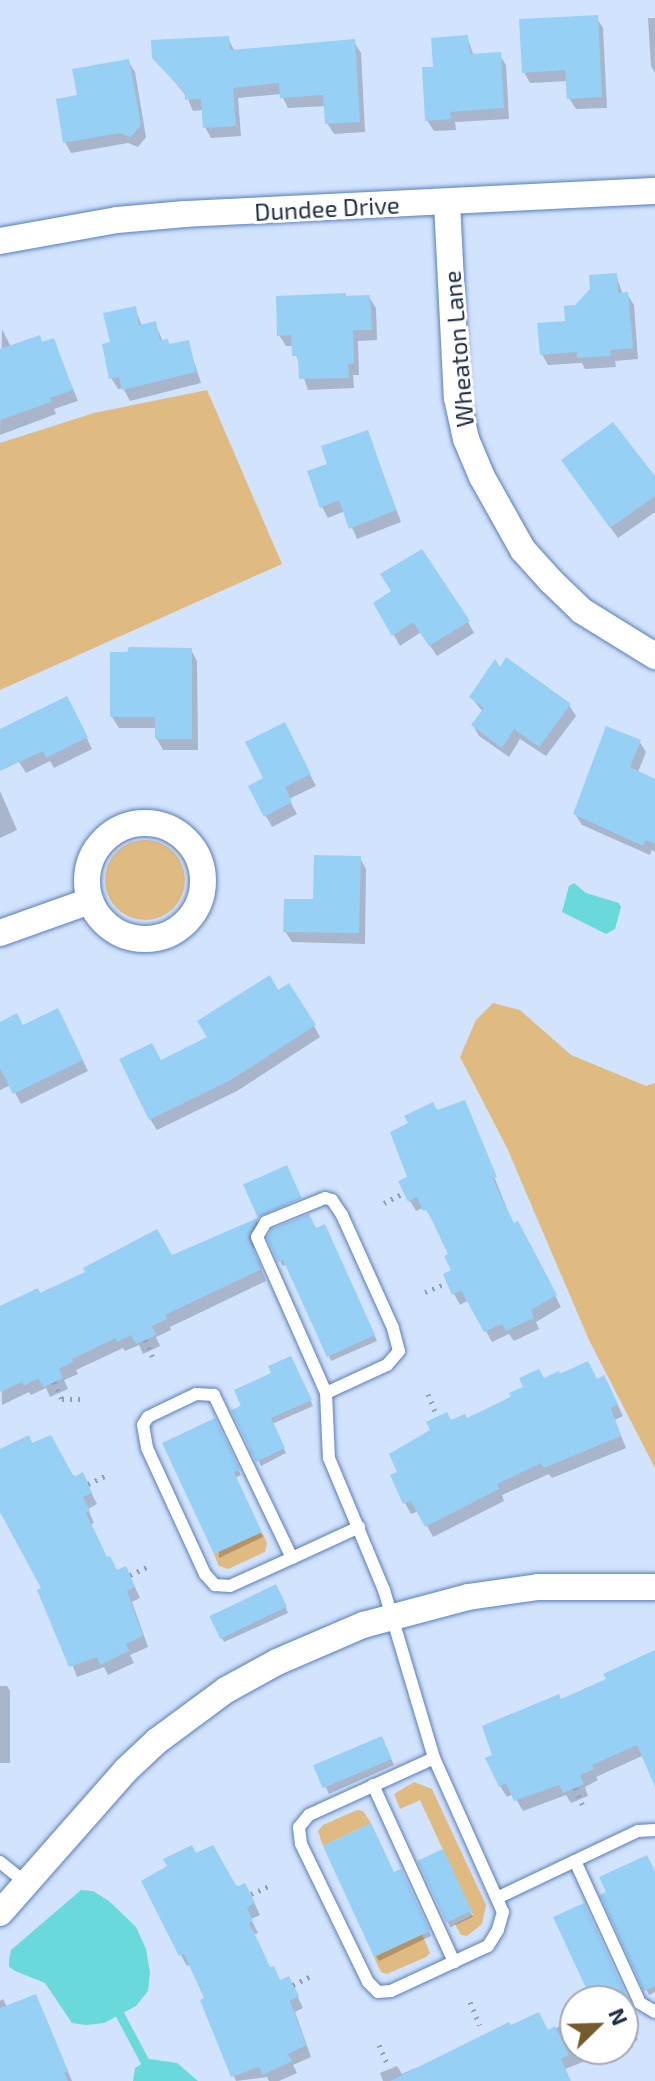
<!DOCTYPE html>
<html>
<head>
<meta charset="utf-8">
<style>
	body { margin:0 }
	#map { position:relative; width:655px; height:2081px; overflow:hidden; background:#d2e3fd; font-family:"Exo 2",sans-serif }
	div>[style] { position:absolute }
	.green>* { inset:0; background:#dfba81 }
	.round { border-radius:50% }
	.water>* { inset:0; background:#6ad9dc }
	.shadow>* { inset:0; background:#0003; transform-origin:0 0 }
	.stream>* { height:9px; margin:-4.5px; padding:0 4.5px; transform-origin:4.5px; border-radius:4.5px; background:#6ad9dc }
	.building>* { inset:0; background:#97d0f5; transform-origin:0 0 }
	.path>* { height:5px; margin-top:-2.5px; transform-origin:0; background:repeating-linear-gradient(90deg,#8f9fb9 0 2px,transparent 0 8px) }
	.roads { filter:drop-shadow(0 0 2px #587fb8) drop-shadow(0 0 2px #587fb8) }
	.service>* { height:12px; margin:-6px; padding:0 6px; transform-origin:6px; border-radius:6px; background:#fff }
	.minor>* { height:26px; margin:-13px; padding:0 13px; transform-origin:13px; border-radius:13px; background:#fff }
	.minor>.ring { margin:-13px; padding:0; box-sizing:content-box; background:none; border:26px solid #fff; border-radius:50% }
	span { translate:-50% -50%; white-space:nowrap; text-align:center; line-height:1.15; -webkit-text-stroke:6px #fff; paint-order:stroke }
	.street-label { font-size:24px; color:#1b2b43 }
	.north { position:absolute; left:559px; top:1985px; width:80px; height:80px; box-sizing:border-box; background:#fff; border:2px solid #a4aab4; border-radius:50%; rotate:67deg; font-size:22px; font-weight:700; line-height:32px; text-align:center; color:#1b2b43 }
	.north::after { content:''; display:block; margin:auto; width:28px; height:36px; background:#755a2c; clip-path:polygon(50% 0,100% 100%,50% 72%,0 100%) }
</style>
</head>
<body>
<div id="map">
	<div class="green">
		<i style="clip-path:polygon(207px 390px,282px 564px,0 690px,0 443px,94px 413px)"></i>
		<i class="round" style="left:105px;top:840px;width:80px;height:80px"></i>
		<i style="clip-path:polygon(493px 1003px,520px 1010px,571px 1055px,646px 1086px,655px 1083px,655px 1468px,589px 1340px,507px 1148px,460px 1057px,476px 1020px)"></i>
		<i style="clip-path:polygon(262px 1532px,267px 1543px,265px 1552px,228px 1569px,219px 1566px,214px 1554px)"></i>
		<i style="clip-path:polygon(414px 1782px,432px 1789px,486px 1905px,482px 1924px,467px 1936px,461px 1935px,455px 1924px,473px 1915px,420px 1800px,400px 1809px,394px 1794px)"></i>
		<i style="clip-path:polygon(357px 1810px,363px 1811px,371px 1823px,323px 1846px,318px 1831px,323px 1825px)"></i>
		<i style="clip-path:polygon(422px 1934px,430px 1953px,426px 1957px,387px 1974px,381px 1972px,374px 1957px)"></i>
	</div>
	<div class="water">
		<i style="clip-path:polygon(574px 883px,586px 893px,619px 903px,621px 907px,615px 929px,606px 934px,562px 912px,569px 886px)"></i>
		<i style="clip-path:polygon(81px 1890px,93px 1891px,109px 1901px,136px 1927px,146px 1949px,150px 1973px,148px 1991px,136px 2006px,104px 2023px,86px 2025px,72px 2023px,45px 1983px,15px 1971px,9px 1967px,9px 1960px,11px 1950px)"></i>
		<i style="clip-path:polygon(150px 2059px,177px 2063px,198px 2081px,133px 2081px,135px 2068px)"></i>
	</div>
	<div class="shadow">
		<i style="clip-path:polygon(596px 17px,603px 28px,607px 108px,576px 109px,569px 98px,568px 81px,530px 83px,524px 72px)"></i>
		<i style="clip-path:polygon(648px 18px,655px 18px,655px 73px,651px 66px)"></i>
		<i style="clip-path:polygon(467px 37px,474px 56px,499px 54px,506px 65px,509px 119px,455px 122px,456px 130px,434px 131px,427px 120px,435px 69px)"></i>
		<i style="clip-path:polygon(228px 38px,235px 52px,354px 42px,361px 53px,365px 132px,334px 134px,327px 123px,326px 106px,288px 108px,281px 94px,238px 98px,241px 136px,211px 138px,205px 127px,203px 110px,193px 111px,187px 97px,154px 57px)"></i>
		<i style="clip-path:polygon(128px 61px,135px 72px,146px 137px,138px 147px,128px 143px,71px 153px,65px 142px,80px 97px)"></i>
		<i style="clip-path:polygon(616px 275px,623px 295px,627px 294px,634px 305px,638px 359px,615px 361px,616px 367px,585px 369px,582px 363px,548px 365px,542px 354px,576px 307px)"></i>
		<i style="clip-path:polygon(369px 297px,376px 308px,377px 340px,358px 341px,359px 375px,353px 375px,354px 388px,308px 390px,293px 346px,286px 346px,279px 335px)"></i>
		<i style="clip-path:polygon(135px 308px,142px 326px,155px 323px,163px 342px,170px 346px,188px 343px,201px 383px,130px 401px,123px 388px,118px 389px,111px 378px,112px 344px)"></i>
		<i style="clip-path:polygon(2px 329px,11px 347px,53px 340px,78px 401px,54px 409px,56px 414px,0 435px)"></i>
		<i style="clip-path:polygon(367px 432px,401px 522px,357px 539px,345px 511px,328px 518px,322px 507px,330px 465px)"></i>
		<i style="clip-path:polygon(570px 471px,655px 480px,655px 512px,618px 538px)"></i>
		<i style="clip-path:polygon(394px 592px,468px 622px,474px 633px,437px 656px,421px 632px,400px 646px,376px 603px)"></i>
		<i style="clip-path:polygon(191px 650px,197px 661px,198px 750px,163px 750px,157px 739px,157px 728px,119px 728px,112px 717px)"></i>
		<i style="clip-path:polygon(501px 671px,569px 705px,576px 716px,546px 756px,520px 739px,509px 757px,479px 736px,473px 725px,483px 712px,471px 697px)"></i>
		<i style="clip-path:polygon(73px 710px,92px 749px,54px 768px,50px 761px,26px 773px,19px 762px)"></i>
		<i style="clip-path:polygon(290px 736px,316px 786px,289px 799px,297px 814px,272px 827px,266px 816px,266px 779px)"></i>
		<i style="clip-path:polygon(639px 741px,646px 752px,638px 772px,655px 782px,655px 852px,652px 850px,650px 855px,582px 825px,575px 814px)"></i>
		<i style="clip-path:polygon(0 791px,17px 830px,0 838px)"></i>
		<i style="clip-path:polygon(360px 858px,366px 869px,365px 944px,292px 942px,285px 931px)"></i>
		<i style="clip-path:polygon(278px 992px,314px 1026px,320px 1037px,237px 1091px,157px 1130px,150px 1119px,161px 1063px,210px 1038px)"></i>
		<i style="clip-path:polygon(64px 1021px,88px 1071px,21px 1104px,11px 1085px,0 1090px,0 1024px,23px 1027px)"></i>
		<i style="clip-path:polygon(464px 1102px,514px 1226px,524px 1235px,561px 1307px,536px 1322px,539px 1329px,514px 1341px,509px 1334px,492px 1342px,469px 1300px,460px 1305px,454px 1294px,451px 1255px,425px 1207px,416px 1211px,410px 1201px,410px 1178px,437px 1112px)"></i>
		<i style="clip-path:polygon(257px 1221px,263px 1230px,253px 1249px,266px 1281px,170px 1327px,171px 1330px,156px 1337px,160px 1346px,143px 1354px,139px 1345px,125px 1351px,123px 1348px,76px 1370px,78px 1374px,64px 1380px,68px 1389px,50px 1397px,46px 1388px,31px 1395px,29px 1392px,2px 1405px,0 1306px,171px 1258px)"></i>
		<i style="clip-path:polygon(315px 1230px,327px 1231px,377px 1341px,331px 1361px,287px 1264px,283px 1266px,280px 1261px)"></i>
		<i style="clip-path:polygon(293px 1363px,313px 1406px,272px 1424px,286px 1453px,261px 1466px,234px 1411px)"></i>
		<i style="clip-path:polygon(588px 1363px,597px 1381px,610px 1389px,623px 1416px,615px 1420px,626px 1448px,552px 1478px,549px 1474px,502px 1495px,504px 1501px,433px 1537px,419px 1511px,411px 1514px,405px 1503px,451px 1423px,466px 1420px,543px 1380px)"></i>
		<i style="clip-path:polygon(214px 1421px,241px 1475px,235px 1478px,263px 1537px,219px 1558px)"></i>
		<i style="clip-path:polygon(32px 1445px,88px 1486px,97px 1504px,88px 1509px,94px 1523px,91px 1524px,107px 1559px,117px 1572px,131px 1579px,140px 1598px,132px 1602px,148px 1647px,130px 1655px,134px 1663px,108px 1675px,104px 1667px,77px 1677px,44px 1589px,0 1511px,0 1461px)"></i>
		<i style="clip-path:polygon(278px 1591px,288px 1613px,224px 1642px,211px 1615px)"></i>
		<i style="clip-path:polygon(655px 1650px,655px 1754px,644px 1755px,596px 1777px,598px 1780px,585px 1787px,588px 1796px,571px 1803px,566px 1795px,523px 1811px,513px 1794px,507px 1797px,500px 1786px,561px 1702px,608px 1680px,606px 1675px)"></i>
		<i style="clip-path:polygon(0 1686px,7px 1686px,10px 1691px,10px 1763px,0 1763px)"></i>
		<i style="clip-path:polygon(384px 1743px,394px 1765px,329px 1794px,317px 1768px)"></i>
		<i style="clip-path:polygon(195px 1855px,251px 1896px,260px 1915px,251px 1919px,258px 1933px,254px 1934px,270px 1970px,280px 1982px,294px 1989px,303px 2008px,295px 2012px,311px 2057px,293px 2065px,297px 2073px,279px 2081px,269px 2081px,267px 2077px,236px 2081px,202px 2001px,207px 1999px,191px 1964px,187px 1966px,181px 1955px)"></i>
		<i style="left:445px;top:1857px;width:66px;height:25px;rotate:65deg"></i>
		<i style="clip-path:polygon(655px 1874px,655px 1992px,649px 1995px,603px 1896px)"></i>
		<i style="clip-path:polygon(393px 1875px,403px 1876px,431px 1936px,379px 1961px,376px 1956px)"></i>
		<i style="clip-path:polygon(589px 1915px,632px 2009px,626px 2014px,638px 2040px,623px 2046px,623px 2001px,594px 2001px)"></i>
		<i style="clip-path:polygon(3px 1999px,7px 2007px,41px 2007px,72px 2081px,0 2081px,0 2001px)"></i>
		<i style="clip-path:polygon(575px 2019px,575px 2049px,616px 2049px,565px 2069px,570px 2081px,383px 2081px,380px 2073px,397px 2066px,402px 2074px,415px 2068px,417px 2071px,510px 2028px,548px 2032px)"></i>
	</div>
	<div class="stream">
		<i style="left:120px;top:2015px;width:53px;rotate:62deg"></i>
	</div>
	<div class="building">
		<i style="clip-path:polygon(598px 15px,602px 97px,567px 99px,565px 70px,522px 73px,519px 19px)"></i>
		<i style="clip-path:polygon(468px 35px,470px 54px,501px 52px,504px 108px,450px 112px,451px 119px,425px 121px,422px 67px,433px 67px,431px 38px)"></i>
		<i style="clip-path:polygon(229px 36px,230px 50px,355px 39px,360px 122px,325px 124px,323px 95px,280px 98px,279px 83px,233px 88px,236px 126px,203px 128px,201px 99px,185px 100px,185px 93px,152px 58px,151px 40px)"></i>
		<i style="clip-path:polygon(129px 59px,141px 125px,131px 137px,120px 133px,63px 143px,56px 99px,77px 95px,72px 69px)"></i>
		<i style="clip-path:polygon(617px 273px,618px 293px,628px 292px,633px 348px,610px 350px,611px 356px,577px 358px,577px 352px,540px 355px,537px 323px,565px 321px,564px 306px,575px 305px,590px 289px,589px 275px)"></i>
		<i style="clip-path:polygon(346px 293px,346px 296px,370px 295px,372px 330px,353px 330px,354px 364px,348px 364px,349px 378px,299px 379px,298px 356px,292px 356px,291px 335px,277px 336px,276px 296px)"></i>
		<i style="clip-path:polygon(136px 306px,139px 325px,156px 321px,160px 340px,168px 339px,169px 344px,189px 340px,196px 372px,122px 390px,119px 377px,109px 379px,102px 344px,110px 342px,103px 313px)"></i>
		<i style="clip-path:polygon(40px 335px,42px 342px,54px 338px,73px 390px,50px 398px,51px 402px,0 420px,0 349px)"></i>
		<i style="clip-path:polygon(613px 422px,655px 476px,655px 496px,610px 528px,561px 460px)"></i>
		<i style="clip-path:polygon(368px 430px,396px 510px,349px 529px,339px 500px,320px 508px,307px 471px,327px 464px,321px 446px)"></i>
		<i style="clip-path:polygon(422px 549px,470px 621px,429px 646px,413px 622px,392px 636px,373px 603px,391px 591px,380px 574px)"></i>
		<i style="clip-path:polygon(129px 647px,192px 648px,192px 739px,155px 739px,155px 717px,110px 717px,110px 652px,127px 652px)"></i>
		<i style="clip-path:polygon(506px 657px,571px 704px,539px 747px,514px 729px,502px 748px,471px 725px,484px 708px,469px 697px,495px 659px,500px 667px)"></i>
		<i style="clip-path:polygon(67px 696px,88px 737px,46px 758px,43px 751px,0 771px,0 729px)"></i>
		<i style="clip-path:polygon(285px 722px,311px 774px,285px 787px,292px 802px,264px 817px,248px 786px,263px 778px,245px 742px)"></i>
		<i style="clip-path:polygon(606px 726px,641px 740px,630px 767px,655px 779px,655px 844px,646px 840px,643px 846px,573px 814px)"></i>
		<i style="clip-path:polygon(314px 855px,361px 856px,359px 933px,283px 932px,284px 899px,313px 899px)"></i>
		<i style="clip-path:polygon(270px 975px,278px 990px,289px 983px,316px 1025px,231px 1080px,149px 1120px,119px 1059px,152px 1043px,161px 1060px,207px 1037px,197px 1021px)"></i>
		<i style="clip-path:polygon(58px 1008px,83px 1060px,13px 1094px,0 1068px,0 1022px,17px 1013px,23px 1025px)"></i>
		<i style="clip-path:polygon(465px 1100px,497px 1177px,493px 1179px,503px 1201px,514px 1223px,518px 1221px,557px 1295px,531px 1310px,534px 1318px,506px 1331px,502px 1324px,484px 1332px,461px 1290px,452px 1295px,443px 1274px,451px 1270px,444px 1256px,448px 1254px,427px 1210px,423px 1211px,417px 1197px,408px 1202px,398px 1181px,407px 1177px,390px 1132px,408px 1123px,404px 1116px,433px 1102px,437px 1110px)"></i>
		<i style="left:287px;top:1165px;width:36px;height:48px;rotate:66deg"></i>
		<i style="clip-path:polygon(309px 1214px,316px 1228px,325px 1224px,375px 1335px,327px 1357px,283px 1260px,278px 1262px,267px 1238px,272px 1229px)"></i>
		<i style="clip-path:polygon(258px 1218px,248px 1237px,262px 1269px,165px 1315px,167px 1319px,152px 1326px,156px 1335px,136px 1344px,131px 1335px,117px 1342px,116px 1338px,72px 1359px,73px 1362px,59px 1369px,63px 1378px,43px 1387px,38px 1378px,24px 1386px,22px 1382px,0 1392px,0 1306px,38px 1288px,40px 1293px,85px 1272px,83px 1268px,157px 1229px,172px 1255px)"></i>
		<i style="clip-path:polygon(291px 1356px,312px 1400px,271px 1418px,285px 1448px,256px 1462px,231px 1410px,241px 1406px,234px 1390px,271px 1373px,268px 1366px)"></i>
		<i style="clip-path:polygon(588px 1361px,597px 1379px,604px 1375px,618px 1404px,611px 1408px,621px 1436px,544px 1468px,541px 1463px,497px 1484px,499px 1489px,425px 1527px,411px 1501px,403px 1504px,390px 1475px,397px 1472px,389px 1454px,430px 1430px,426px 1422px,447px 1412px,451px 1420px,465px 1414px,467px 1418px,511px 1397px,509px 1393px,523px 1387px,519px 1378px,539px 1369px,544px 1378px,559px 1371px,560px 1374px)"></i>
		<i style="clip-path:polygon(215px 1418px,240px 1470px,234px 1472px,262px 1532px,214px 1554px,162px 1443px)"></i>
		<i style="clip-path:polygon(29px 1435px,32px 1443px,51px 1435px,74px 1477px,83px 1472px,92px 1493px,83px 1497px,90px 1511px,86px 1513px,107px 1557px,110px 1556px,117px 1570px,126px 1566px,135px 1587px,127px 1591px,143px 1636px,126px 1644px,129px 1651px,100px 1665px,97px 1657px,69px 1667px,37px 1590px,41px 1588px,0 1512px,0 1449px)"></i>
		<i style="left:276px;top:1584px;width:25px;height:74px;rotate:64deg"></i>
		<i style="clip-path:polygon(655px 1650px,655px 1787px,637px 1745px,592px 1765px,594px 1769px,580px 1775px,584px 1784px,563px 1793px,559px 1785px,514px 1801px,506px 1783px,499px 1787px,485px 1758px,492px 1755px,482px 1726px,559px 1694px,561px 1699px,606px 1679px,603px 1674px)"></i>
		<i style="left:382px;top:1736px;width:25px;height:75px;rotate:67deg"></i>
		<i style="clip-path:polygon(371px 1823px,394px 1872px,401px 1869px,430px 1931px,374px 1957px,323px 1846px)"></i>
		<i style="clip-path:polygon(192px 1845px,196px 1853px,213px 1845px,237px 1887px,245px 1883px,255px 1903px,247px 1907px,253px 1921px,249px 1923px,260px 1945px,270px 1967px,274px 1966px,280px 1980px,289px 1976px,299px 1996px,290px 2001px,306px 2045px,288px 2054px,292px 2061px,263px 2075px,259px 2067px,231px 2077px,200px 2000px,204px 1998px,184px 1954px,179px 1956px,141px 1881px,167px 1866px,163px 1859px)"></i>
		<i style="left:443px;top:1849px;width:68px;height:28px;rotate:65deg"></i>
		<i style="clip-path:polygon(647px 1855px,655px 1871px,655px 1986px,644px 1991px,600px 1895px,606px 1892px,599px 1877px)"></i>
		<i style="clip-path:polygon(584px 1903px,628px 1999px,623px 2001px,592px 2001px,553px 1917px)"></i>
		<i style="clip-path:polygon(36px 1994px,68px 2071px,64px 2073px,68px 2081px,0 2081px,0 2008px)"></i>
		<i style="clip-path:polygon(539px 2012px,548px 2030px,555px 2026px,569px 2055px,561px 2059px,571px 2081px,390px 2081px,509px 2022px,511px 2025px)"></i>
	</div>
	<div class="path">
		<i style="left:384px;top:1203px;width:22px;rotate:-27deg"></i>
		<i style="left:425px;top:1292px;width:24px;rotate:-22deg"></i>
		<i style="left:145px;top:1340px;width:22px;rotate:66deg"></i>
		<i style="left:54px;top:1382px;width:19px;rotate:65deg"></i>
		<i style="left:62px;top:1399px;width:19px"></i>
		<i style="left:428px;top:1394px;width:24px;rotate:68deg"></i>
		<i style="left:88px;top:1484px;width:23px;rotate:-25deg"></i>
		<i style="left:130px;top:1575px;width:23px;rotate:-25deg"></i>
		<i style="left:575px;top:1788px;width:22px;rotate:66deg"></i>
		<i style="left:251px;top:1894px;width:22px;rotate:-24deg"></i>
		<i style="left:293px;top:1985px;width:22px;rotate:-27deg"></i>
		<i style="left:470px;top:2002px;width:25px;rotate:67deg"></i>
		<i style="left:379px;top:2045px;width:24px;rotate:66deg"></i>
	</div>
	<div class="roads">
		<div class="service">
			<i style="left:326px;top:1393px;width:67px;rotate:-24.7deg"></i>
			<i style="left:387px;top:1365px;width:18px;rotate:-49deg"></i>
			<i style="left:399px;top:1351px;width:24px;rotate:-105deg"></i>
			<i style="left:393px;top:1328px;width:124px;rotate:-114.3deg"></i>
			<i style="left:342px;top:1215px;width:18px;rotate:-124deg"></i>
			<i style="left:332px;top:1200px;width:7px;rotate:-164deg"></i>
			<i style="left:325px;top:1198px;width:64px;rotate:157.9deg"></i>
			<i style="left:266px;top:1222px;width:17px;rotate:121deg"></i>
			<i style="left:257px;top:1237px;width:171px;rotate:66.1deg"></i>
			<i style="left:326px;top:1393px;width:65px;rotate:87.4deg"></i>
			<i style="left:329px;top:1458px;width:143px;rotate:67.4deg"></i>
			<i style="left:384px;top:1590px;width:175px;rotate:73.4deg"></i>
			<i style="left:434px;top:1758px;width:169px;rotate:65.9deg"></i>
			<i style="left:503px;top:1912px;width:19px;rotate:106deg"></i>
			<i style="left:498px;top:1930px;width:19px;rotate:122deg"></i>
			<i style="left:488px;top:1946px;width:107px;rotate:155.1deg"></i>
			<i style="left:391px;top:1991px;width:13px;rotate:176deg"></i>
			<i style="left:378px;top:1992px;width:14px;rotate:-135deg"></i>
			<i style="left:368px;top:1982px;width:153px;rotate:-115.9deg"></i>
			<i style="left:301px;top:1844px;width:17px;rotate:-97deg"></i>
			<i style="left:299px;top:1827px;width:16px;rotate:-50deg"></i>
			<i style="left:309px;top:1815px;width:137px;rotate:-24.5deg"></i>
			<i style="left:292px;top:1558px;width:181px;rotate:-115.6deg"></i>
			<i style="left:214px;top:1395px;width:18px;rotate:-177deg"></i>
			<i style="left:196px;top:1394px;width:53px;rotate:154.4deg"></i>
			<i style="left:148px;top:1417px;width:9px;rotate:122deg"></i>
			<i style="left:143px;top:1425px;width:23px;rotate:80deg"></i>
			<i style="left:147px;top:1448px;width:139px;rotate:65.3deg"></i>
			<i style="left:205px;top:1574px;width:15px;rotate:48deg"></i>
			<i style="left:215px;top:1585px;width:15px;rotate:4deg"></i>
			<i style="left:230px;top:1586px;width:68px;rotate:-24.3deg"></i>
			<i style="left:292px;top:1558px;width:74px;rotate:-24.8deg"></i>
			<i style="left:373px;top:1785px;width:195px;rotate:65.4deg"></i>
			<i style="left:575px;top:1861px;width:156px;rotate:65.4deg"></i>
			<i style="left:640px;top:2003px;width:17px;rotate:31deg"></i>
			<i style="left:0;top:1862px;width:35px;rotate:39deg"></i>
			<i style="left:499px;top:1897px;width:154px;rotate:-25.4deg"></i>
			<i style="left:638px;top:1831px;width:17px;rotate:-3deg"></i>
		</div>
		<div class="minor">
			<i style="left:447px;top:203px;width:195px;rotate:87.1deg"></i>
			<i style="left:457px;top:398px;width:42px;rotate:77.6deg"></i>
			<i style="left:466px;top:439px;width:41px;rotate:67.2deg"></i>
			<i style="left:482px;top:477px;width:84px;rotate:60.7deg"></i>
			<i style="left:523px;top:550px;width:42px;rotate:47.9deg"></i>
			<i style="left:551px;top:581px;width:43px;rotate:44.1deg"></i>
			<i style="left:582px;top:611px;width:86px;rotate:31.7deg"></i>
			<i style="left:0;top:241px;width:119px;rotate:-10.2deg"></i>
			<i style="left:117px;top:220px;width:68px;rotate:-5deg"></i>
			<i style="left:185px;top:214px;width:471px;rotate:-2.8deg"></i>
			<i class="ring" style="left:87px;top:823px;width:90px;height:90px"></i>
			<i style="left:0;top:933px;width:96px;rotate:-19.6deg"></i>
			<i style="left:0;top:1913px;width:191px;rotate:-48.6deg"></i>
			<i style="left:126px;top:1770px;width:42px;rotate:-43.1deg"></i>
			<i style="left:157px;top:1741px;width:86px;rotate:-36.5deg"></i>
			<i style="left:226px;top:1690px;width:58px;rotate:-28.8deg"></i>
			<i style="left:277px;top:1662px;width:94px;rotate:-23.3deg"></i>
			<i style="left:363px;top:1625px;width:109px;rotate:-14.9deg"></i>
			<i style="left:468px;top:1597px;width:71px;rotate:-8.1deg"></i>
			<i style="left:538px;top:1587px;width:117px"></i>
		</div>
	</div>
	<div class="street-label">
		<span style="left:327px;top:208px;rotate:-3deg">Dundee Drive</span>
		<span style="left:458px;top:349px;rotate:-95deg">Wheaton Lane</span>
	</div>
	<div class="north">N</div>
</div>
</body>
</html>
